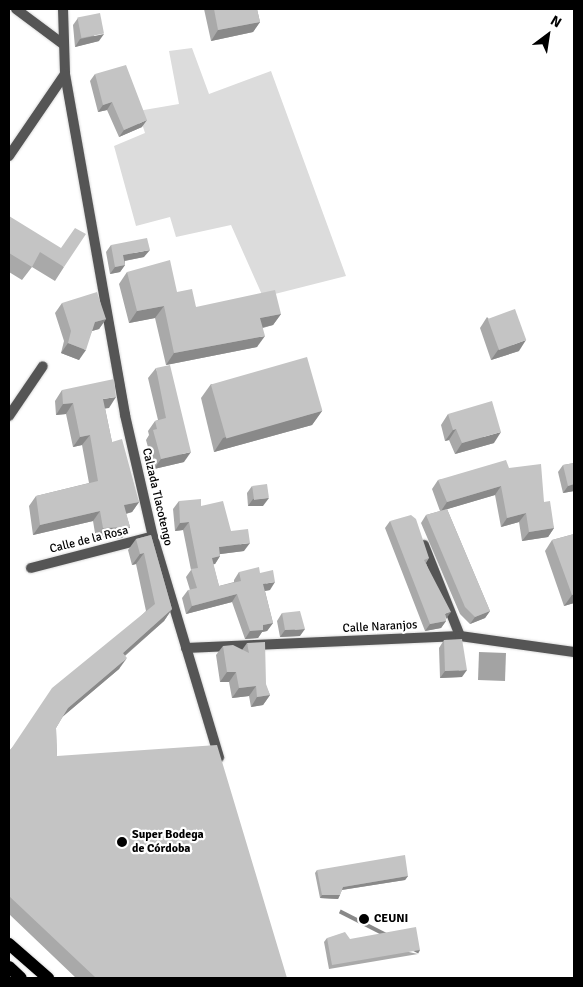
<!DOCTYPE html>
<meta charset="utf-8">
<style>
body{margin:0}
#map{position:relative;width:583px;height:987px;overflow:hidden;background:#fff;font-family:Signika,sans-serif}
div>[style]{position:absolute}
.green>*{inset:0;background:#dcdcdc}
.water>*{inset:0;background:#a3a3a3;transform-origin:0 0}
.roads{filter:drop-shadow(0 0 1px #dbdbdb) drop-shadow(0 0 1px #dbdbdb)}
.minor>*{height:10px;margin:-5px;padding:0 5px;transform-origin:5px;border-radius:5px;background:#555}
.tertiary>*{height:10px;margin:-5px;padding:0 5px;transform-origin:5px;border-radius:5px;background:#555}
.primary>*{height:12px;margin:-6px;padding:0 6px;transform-origin:6px;border-radius:6px;background:#000}
.wall>*{inset:0;background:#a9a9a9}
.shaded-wall>*{inset:0;background:#898989;transform-origin:0 0}
.building>*{inset:0;background:#c4c4c4;transform-origin:0 0}
.dots>*{width:14px;height:14px;translate:-50% -50%;box-sizing:border-box;border:2px solid #fff;border-radius:50%}
span{translate:-50% -50%;white-space:nowrap;text-align:center;line-height:1.15;-webkit-text-stroke:4.5px #fff;paint-order:stroke}
.street-label{font-size:12px;color:#000}
.poi-label{font-size:12px;color:#000;font-weight:700}
.left{translate:0 -50%;text-align:left}
.frame{position:absolute;inset:0;border:10px solid #000;pointer-events:none}
.north{position:absolute;left:523px;top:10px;width:50px;height:50px;-webkit-text-stroke:4px #fff;paint-order:stroke;rotate:31deg;font-size:14px;font-weight:700;line-height:20px;text-align:center;color:#000}
.north::after{content:'';display:block;margin:auto;width:18px;height:22px;background:#000;clip-path:polygon(50% 0,100% 100%,50% 72%,0 100%)}
</style>
<div id="map">
<div class="green">
<div style="clip-path:polygon(192px 48px,209px 94px,271px 71px,346px 276px,263px 297px,231px 225px,176px 237px,170px 217px,136px 226px,114px 146px,145px 133px,138px 111px,179px 104px,169px 51px)"></div>
</div>
<div class="water">
<div style="left:479px;top:652px;width:27px;height:28px;rotate:2deg"></div>
</div>
<div class="roads">
<div class="minor">
<div style="left:9px;top:156px;width:99px;rotate:-55.7deg"></div>
<div style="left:9px;top:416px;width:60px;rotate:-55.8deg"></div>
<div style="left:424px;top:545px;width:98px;rotate:68.4deg"></div>
<div style="left:31px;top:568px;width:120px;rotate:-14.5deg"></div>
<div style="left:186px;top:648px;width:274px;rotate:-2.5deg"></div>
<div style="left:460px;top:636px;width:115px;rotate:8deg"></div>
</div>
<div class="tertiary">
<div style="left:16px;top:9px;width:59px;rotate:36.7deg"></div>
<div style="left:63px;top:9px;width:65px;rotate:88.2deg"></div>
<div style="left:65px;top:74px;width:346px;rotate:80deg"></div>
<div style="left:125px;top:415px;width:125px;rotate:77.1deg"></div>
<div style="left:153px;top:537px;width:230px;rotate:73.3deg"></div>
</div>
<div class="primary">
<div style="left:9px;top:944px;width:52px;rotate:41.1deg"></div>
<div style="left:9px;top:967px;width:16px;rotate:43deg"></div>
</div>
</div>
<div class="wall">
<div style="clip-path:polygon(204px 9px,257px 9px,260px 22px,253px 32px,211px 41px)"></div>
<div style="clip-path:polygon(78px 18px,99px 41px,75px 47px,73px 25px)"></div>
<div style="clip-path:polygon(95px 74px,142px 127px,119px 137px,107px 110px,98px 112px,90px 81px)"></div>
<div style="clip-path:polygon(9px 216px,64px 267px,55px 281px,32px 267px,22px 280px,9px 272px)"></div>
<div style="clip-path:polygon(111px 245px,144px 257px,125px 261px,125px 265px,120px 272px,110px 274px,106px 252px)"></div>
<div style="clip-path:polygon(127px 272px,177px 292px,196px 307px,281px 314px,273px 325px,263px 328px,257px 347px,166px 365px,155px 318px,129px 323px,119px 284px)"></div>
<div style="clip-path:polygon(62px 303px,106px 319px,99px 329px,92px 331px,79px 360px,61px 353px,64px 341px,55px 313px)"></div>
<div style="clip-path:polygon(487px 317px,519px 351px,491px 360px,480px 328px)"></div>
<div style="clip-path:polygon(156px 368px,184px 462px,154px 469px,146px 440px,149px 435px,148px 431px,155px 421px,158px 420px,148px 378px)"></div>
<div style="clip-path:polygon(211px 384px,322px 411px,312px 425px,214px 452px,201px 398px)"></div>
<div style="clip-path:polygon(62px 390px,109px 408px,105px 408px,112px 442px,139px 502px,132px 512px,126px 514px,130px 527px,122px 538px,96px 539px,93px 521px,33px 535px,29px 506px,36px 496px,89px 483px,82px 445px,73px 447px,66px 414px,56px 415px,55px 401px)"></div>
<div style="clip-path:polygon(448px 414px,494px 443px,455px 454px,449px 440px,445px 441px,441px 425px)"></div>
<div style="clip-path:polygon(574px 463px,574px 491px,563px 493px,558px 472px,563px 465px)"></div>
<div style="clip-path:polygon(509px 468px,544px 502px,554px 528px,548px 537px,522px 541px,519px 522px,501px 527px,495px 495px,447px 509px,490px 611px,485px 618px,470px 624px,460px 614px,421px 523px,426px 515px,440px 511px,432px 489px,438px 480px)"></div>
<div style="clip-path:polygon(252px 486px,263px 506px,248px 506px,247px 493px)"></div>
<div style="clip-path:polygon(179px 501px,201px 506px,231px 531px,244px 551px,220px 554px,220px 556px,215px 564px,213px 564px,219px 586px,234px 582px,234px 580px,239px 572px,260px 573px,270px 590px,265px 591px,273px 623px,267px 631px,262px 632px,258px 638px,245px 639px,232px 602px,186px 614px,182px 598px,188px 590px,190px 590px,186px 577px,191px 570px,183px 530px,175px 531px,173px 509px)"></div>
<div style="clip-path:polygon(390px 521px,429px 558px,426px 563px,446px 621px,441px 628px,425px 631px,385px 528px)"></div>
<div style="clip-path:polygon(574px 534px,574px 603px,564px 606px,545px 551px,552px 540px)"></div>
<div style="clip-path:polygon(151px 535px,172px 609px,164px 621px,125px 656px,119px 669px,63px 716px,56px 728px,57px 756px,287px 978px,76px 978px,9px 914px,9px 751px,146px 611px,136px 564px,132px 565px,128px 550px,136px 539px)"></div>
<div style="clip-path:polygon(282px 613px,300px 636px,280px 637px,277px 621px)"></div>
<div style="clip-path:polygon(444px 640px,462px 677px,440px 678px,439px 648px)"></div>
<div style="clip-path:polygon(247px 643px,270px 695px,263px 705px,251px 707px,249px 696px,232px 698px,229px 682px,220px 682px,216px 655px,223px 646px,242px 650px)"></div>
<div style="clip-path:polygon(317px 870px,408px 876px,405px 880px,342px 890px,338px 899px,320px 898px,315px 873px)"></div>
<div style="clip-path:polygon(327px 938px,350px 939px,418px 954px,329px 969px,324px 942px)"></div>
</div>
<div class="shaded-wall">
<div style="clip-path:polygon(260px 22px,253px 32px,211px 41px,218px 30px)"></div>
<div style="clip-path:polygon(104px 34px,99px 41px,75px 47px,80px 39px)"></div>
<div style="clip-path:polygon(112px 102px,107px 110px,98px 112px,103px 105px)"></div>
<div style="clip-path:polygon(147px 120px,142px 127px,119px 137px,124px 130px)"></div>
<div style="clip-path:polygon(150px 250px,144px 257px,118px 262px,123px 255px)"></div>
<div style="clip-path:polygon(125px 265px,120px 272px,110px 274px,115px 267px)"></div>
<div style="clip-path:polygon(164px 306px,155px 318px,129px 323px,137px 311px)"></div>
<div style="clip-path:polygon(281px 314px,273px 325px,252px 330px,260px 318px)"></div>
<div style="clip-path:polygon(106px 319px,99px 329px,88px 332px,95px 322px)"></div>
<div style="clip-path:polygon(265px 336px,257px 347px,166px 365px,174px 353px)"></div>
<div style="clip-path:polygon(526px 340px,519px 351px,491px 360px,498px 350px)"></div>
<div style="clip-path:polygon(68px 343px,86px 350px,79px 360px,61px 353px)"></div>
<div style="clip-path:polygon(116px 397px,109px 408px,96px 410px,103px 399px)"></div>
<div style="clip-path:polygon(73px 403px,66px 414px,56px 415px,63px 404px)"></div>
<div style="clip-path:polygon(322px 411px,312px 425px,214px 452px,223px 438px)"></div>
<div style="clip-path:polygon(456px 429px,449px 440px,445px 441px,453px 430px)"></div>
<div style="clip-path:polygon(501px 432px,494px 443px,455px 454px,462px 443px)"></div>
<div style="clip-path:polygon(90px 435px,82px 445px,73px 447px,80px 437px)"></div>
<div style="clip-path:polygon(191px 452px,184px 462px,154px 469px,161px 459px)"></div>
<div style="clip-path:polygon(574px 484px,574px 491px,563px 493px,568px 486px)"></div>
<div style="clip-path:polygon(501px 486px,495px 495px,441px 511px,447px 502px)"></div>
<div style="clip-path:polygon(269px 498px,263px 506px,248px 506px,253px 499px)"></div>
<div style="clip-path:polygon(139px 502px,132px 512px,117px 516px,124px 505px)"></div>
<div style="clip-path:polygon(100px 511px,93px 521px,33px 535px,40px 525px)"></div>
<div style="clip-path:polygon(526px 513px,519px 522px,501px 527px,507px 518px)"></div>
<div style="clip-path:polygon(189px 522px,183px 530px,175px 531px,180px 523px)"></div>
<div style="clip-path:polygon(130px 527px,122px 538px,96px 539px,103px 528px)"></div>
<div style="clip-path:polygon(554px 528px,548px 537px,522px 541px,529px 532px)"></div>
<div style="clip-path:polygon(250px 543px,244px 551px,213px 555px,219px 547px)"></div>
<div style="clip-path:polygon(144px 553px,136px 564px,132px 565px,140px 554px)"></div>
<div style="clip-path:polygon(220px 556px,215px 564px,206px 566px,212px 558px)"></div>
<div style="clip-path:polygon(275px 582px,270px 590px,258px 592px,263px 584px)"></div>
<div style="clip-path:polygon(237px 594px,232px 602px,186px 614px,192px 606px)"></div>
<div style="clip-path:polygon(574px 594px,574px 603px,564px 606px,572px 595px)"></div>
<div style="clip-path:polygon(172px 609px,164px 621px,115px 664px,123px 653px)"></div>
<div style="clip-path:polygon(490px 611px,485px 618px,470px 624px,475px 617px)"></div>
<div style="clip-path:polygon(451px 612px,446px 619px,445px 614px)"></div>
<div style="clip-path:polygon(446px 621px,441px 628px,425px 631px,430px 624px)"></div>
<div style="clip-path:polygon(273px 623px,267px 631px,262px 632px,258px 638px,245px 639px,250px 631px,263px 625px)"></div>
<div style="clip-path:polygon(305px 629px,300px 636px,280px 637px,285px 630px)"></div>
<div style="clip-path:polygon(127px 658px,119px 669px,60px 719px,68px 708px)"></div>
<div style="clip-path:polygon(467px 670px,462px 677px,440px 678px,445px 671px)"></div>
<div style="clip-path:polygon(227px 672px,236px 672px,229px 682px,220px 682px)"></div>
<div style="clip-path:polygon(256px 686px,249px 696px,232px 698px,239px 688px)"></div>
<div style="clip-path:polygon(270px 695px,263px 705px,251px 707px,257px 697px)"></div>
<div style="clip-path:polygon(408px 876px,405px 880px,341px 890px,343px 887px)"></div>
<div style="clip-path:polygon(322px 895px,340px 895px,338px 899px,320px 898px)"></div>
<div style="left:420px;top:950px;width:4px;height:89px;rotate:117deg"></div>
</div>
<div class="building">
<div style="clip-path:polygon(214px 9px,257px 9px,260px 22px,218px 30px)"></div>
<div style="left:100px;top:13px;width:21px;height:23px;rotate:79deg"></div>
<div style="clip-path:polygon(126px 65px,147px 120px,124px 130px,112px 102px,103px 105px,95px 74px)"></div>
<div style="clip-path:polygon(9px 216px,61px 248px,75px 228px,86px 234px,64px 267px,40px 252px,32px 267px,9px 253px)"></div>
<div style="clip-path:polygon(147px 238px,150px 250px,123px 255px,125px 265px,115px 267px,111px 245px)"></div>
<div style="clip-path:polygon(170px 260px,177px 292px,192px 289px,196px 307px,275px 290px,281px 314px,260px 318px,265px 336px,174px 353px,164px 306px,137px 311px,127px 272px)"></div>
<div style="clip-path:polygon(97px 292px,106px 319px,95px 322px,86px 350px,68px 343px,71px 331px,62px 303px)"></div>
<div style="left:515px;top:309px;width:33px;height:29px;rotate:70deg"></div>
<div style="left:307px;top:357px;width:56px;height:100px;rotate:74deg"></div>
<div style="clip-path:polygon(170px 365px,191px 452px,161px 459px,153px 430px,157px 429px,155px 421px,166px 418px,156px 368px)"></div>
<div style="clip-path:polygon(114px 379px,116px 397px,103px 399px,112px 442px,122px 439px,139px 502px,124px 505px,130px 527px,103px 528px,100px 511px,40px 525px,36px 496px,98px 481px,90px 435px,80px 437px,73px 403px,63px 404px,62px 390px)"></div>
<div style="clip-path:polygon(492px 401px,501px 432px,462px 443px,456px 429px,453px 430px,448px 414px)"></div>
<div style="clip-path:polygon(506px 460px,509px 468px,541px 464px,544px 502px,550px 501px,554px 528px,529px 532px,526px 513px,507px 518px,501px 486px,447px 502px,438px 480px)"></div>
<div style="clip-path:polygon(574px 463px,574px 484px,568px 486px,563px 465px)"></div>
<div style="left:267px;top:484px;width:14px;height:15px;rotate:82deg"></div>
<div style="clip-path:polygon(201px 499px,201px 506px,223px 501px,231px 531px,248px 529px,250px 543px,219px 547px,220px 556px,212px 558px,219px 586px,241px 581px,239px 572px,259px 567px,260px 573px,273px 570px,275px 582px,263px 584px,273px 623px,263px 625px,263px 630px,250px 631px,237px 594px,192px 606px,188px 590px,197px 588px,191px 569px,198px 568px,189px 522px,180px 523px,179px 501px)"></div>
<div style="clip-path:polygon(447px 509px,490px 611px,475px 617px,465px 607px,426px 515px)"></div>
<div style="clip-path:polygon(411px 515px,416px 519px,429px 558px,424px 560px,451px 612px,445px 614px,446px 621px,430px 624px,390px 521px)"></div>
<div style="clip-path:polygon(574px 534px,574px 594px,572px 595px,552px 540px)"></div>
<div style="clip-path:polygon(151px 535px,172px 609px,123px 653px,127px 658px,68px 708px,56px 728px,57px 756px,217px 745px,287px 978px,96px 978px,9px 896px,9px 752px,52px 688px,155px 604px,144px 553px,140px 554px,136px 539px)"></div>
<div style="clip-path:polygon(300px 611px,305px 629px,285px 630px,282px 613px)"></div>
<div style="clip-path:polygon(462px 639px,467px 670px,445px 671px,444px 640px)"></div>
<div style="clip-path:polygon(265px 642px,266px 684px,270px 695px,257px 697px,256px 686px,239px 688px,236px 672px,227px 672px,223px 646px,233px 645px,249px 653px,247px 643px)"></div>
<div style="clip-path:polygon(405px 855px,408px 876px,343px 887px,340px 895px,322px 895px,317px 870px)"></div>
<div style="clip-path:polygon(416px 927px,420px 950px,332px 965px,327px 938px,345px 932px,350px 939px)"></div>
</div>
<div class="dots">
<div style="left:122px;top:842px;background:#000"></div>
<div style="left:364px;top:919px;background:#000"></div>
</div>
<div class="street-label">
<span style="left:157px;top:497px;rotate:77deg">Calzada Tlacotengo</span>
<span style="left:89px;top:540px;rotate:-14deg">Calle de la Rosa</span>
<span style="left:380px;top:627px;rotate:-3deg">Calle Naranjos</span>
</div>
<div class="poi-label">
<span class="left" style="left:132px;top:842px">Super Bodega<br>de Córdoba</span>
<span class="left" style="left:374px;top:919px">CEUNI</span>
</div>
<div class="frame"></div>
<div class="north">N</div>
</div>
